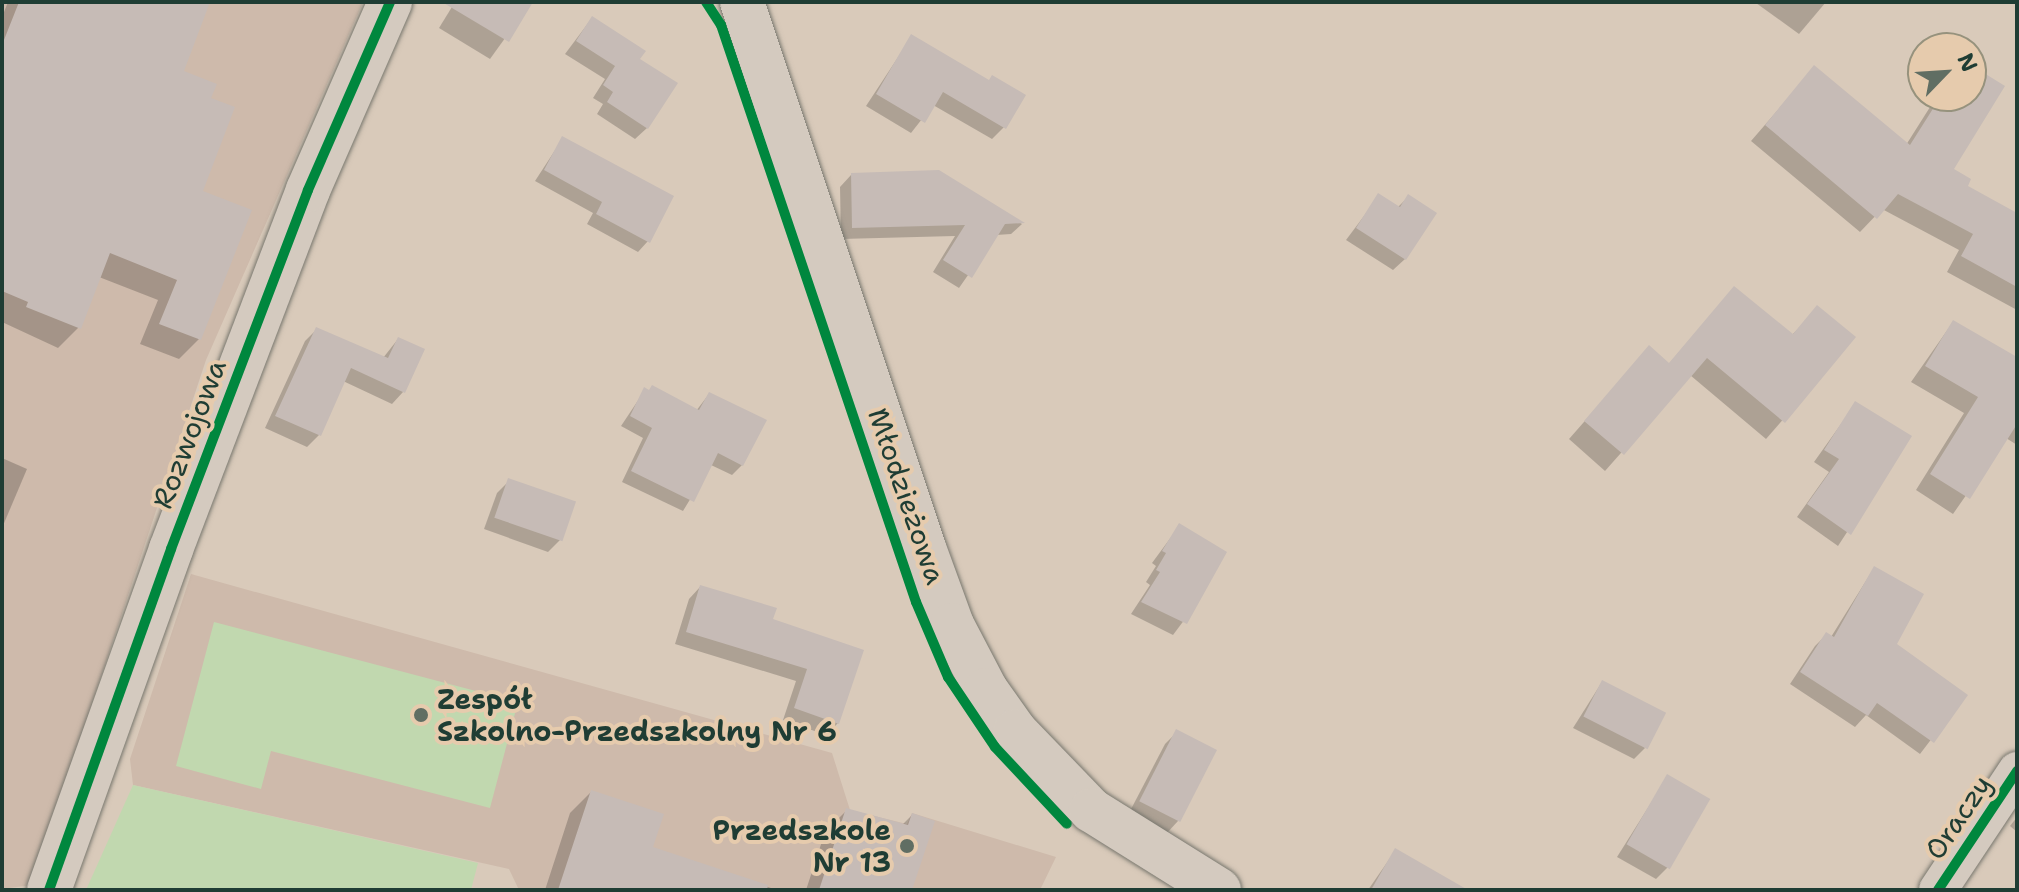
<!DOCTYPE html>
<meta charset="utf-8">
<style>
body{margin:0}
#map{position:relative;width:2019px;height:892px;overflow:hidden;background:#d9caba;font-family:"Shantell Sans",sans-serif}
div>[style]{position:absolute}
.built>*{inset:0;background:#cebaab}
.green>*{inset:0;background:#c1d8af}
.shadow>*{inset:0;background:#0003}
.building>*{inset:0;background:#c6bbb6;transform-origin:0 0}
.roads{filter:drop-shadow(0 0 2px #78776e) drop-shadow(0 0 2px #78776e)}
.minor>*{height:38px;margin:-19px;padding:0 19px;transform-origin:19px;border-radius:19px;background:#d4cabf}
.tertiary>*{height:44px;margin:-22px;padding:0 22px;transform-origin:22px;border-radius:22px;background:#d4cabf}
.secondary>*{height:44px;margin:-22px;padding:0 22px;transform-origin:22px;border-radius:22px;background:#d4cabf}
.cycleway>*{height:10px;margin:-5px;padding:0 5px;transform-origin:5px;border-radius:5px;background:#00873e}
.dots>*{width:22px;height:22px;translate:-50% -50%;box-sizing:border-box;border:4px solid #e6cbad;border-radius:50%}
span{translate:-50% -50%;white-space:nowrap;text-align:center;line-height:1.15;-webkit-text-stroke:8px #e6cbad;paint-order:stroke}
.street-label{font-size:28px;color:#1f3d34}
.poi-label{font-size:28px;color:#1f3d34;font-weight:700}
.left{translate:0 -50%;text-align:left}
.right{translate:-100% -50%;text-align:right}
.frame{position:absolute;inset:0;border:4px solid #1f3d34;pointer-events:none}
.north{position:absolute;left:1907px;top:32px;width:80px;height:80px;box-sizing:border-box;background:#e6cbad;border:2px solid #96927d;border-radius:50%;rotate:65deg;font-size:22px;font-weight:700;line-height:32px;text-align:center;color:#1f3d34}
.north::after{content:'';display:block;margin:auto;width:28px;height:36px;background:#606e63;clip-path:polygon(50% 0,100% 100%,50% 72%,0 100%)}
</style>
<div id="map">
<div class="built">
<div style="clip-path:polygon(2px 2px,363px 2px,206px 360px,32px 885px,2px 889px)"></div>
<div style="clip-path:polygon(191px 574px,832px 753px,850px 810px,907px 824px,912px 813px,1056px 857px,1040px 890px,519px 890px,509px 869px,133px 785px,130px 759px)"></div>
</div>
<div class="green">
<div style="clip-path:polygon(214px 622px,518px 702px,490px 808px,271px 751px,261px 789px,176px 766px)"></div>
<div style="clip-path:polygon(133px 785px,478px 863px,471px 890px,86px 890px)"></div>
</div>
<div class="shadow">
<div style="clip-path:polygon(8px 2px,208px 2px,181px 72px,209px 99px,201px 192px,199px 339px,179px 359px,140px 344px,158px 300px,99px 277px,79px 327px,58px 348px,2px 322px,2px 17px)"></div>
<div style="clip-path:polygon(455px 2px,531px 2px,490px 59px,439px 28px)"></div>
<div style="clip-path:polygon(1826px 2px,1799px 34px,1756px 3px,1756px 2px)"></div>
<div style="clip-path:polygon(592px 18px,637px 60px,647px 128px,635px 139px,597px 114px,603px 104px,593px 98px,605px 79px,565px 54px)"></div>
<div style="clip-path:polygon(912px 36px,988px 82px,1004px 127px,992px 139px,933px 105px,911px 133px,866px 106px)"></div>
<div style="clip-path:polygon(1814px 68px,1906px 145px,1937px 96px,1971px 96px,1971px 68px,2002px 87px,1951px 170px,1965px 187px,2017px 215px,2017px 310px,1947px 272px,1959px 250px,1882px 209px,1860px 232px,1751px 141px)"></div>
<div style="clip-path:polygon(563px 138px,648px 241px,638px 252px,587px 224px,593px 213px,535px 181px)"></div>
<div style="clip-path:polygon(938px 172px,1022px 224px,1011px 234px,996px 235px,959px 288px,933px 272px,955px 236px,841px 239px,840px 187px,851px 175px)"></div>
<div style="clip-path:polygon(1379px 196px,1397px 208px,1408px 197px,1405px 259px,1393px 270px,1346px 240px)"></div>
<div style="clip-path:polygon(1734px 288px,1791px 336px,1818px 308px,1854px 338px,1766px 439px,1690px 375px,1605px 471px,1569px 439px,1649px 348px,1668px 365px)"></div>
<div style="clip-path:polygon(1953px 322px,2017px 360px,2017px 445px,2006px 438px,1953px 514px,1916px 490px,1964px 413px,1911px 382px)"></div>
<div style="clip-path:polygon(317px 329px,383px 358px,398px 339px,403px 392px,392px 404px,343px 381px,319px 435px,307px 447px,265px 428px,305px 341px)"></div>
<div style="clip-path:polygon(645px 390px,696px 411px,709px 394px,742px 465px,732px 475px,711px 465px,683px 511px,622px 482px,643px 438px,621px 426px)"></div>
<div style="clip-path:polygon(1856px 403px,1909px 437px,1838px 546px,1797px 517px,1829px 472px,1814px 462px)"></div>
<div style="clip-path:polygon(2px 458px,27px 469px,2px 528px)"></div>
<div style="clip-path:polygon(509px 481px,560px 540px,548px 552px,484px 529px,497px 493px)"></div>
<div style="clip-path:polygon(1180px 525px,1200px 599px,1173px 635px,1131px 614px,1150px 585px,1146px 582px,1156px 566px,1152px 563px)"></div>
<div style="clip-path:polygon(1874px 568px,1894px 644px,1965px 695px,1920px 754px,1866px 715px,1855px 727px,1790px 684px,1815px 646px,1826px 635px,1831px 637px)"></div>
<div style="clip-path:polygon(700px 587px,771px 621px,862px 652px,838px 723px,826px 735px,783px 720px,796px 681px,675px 644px,689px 599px)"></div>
<div style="clip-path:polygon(1602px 682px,1645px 748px,1634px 759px,1573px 728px)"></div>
<div style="clip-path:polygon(1177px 732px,1178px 821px,1167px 833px,1129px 813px,1165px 744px)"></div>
<div style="clip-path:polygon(1668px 776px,1668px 867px,1656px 879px,1617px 857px)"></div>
<div style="clip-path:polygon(591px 792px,650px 848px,777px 890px,545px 890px,570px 813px)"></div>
<div style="clip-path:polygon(846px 811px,902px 825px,912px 815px,910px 890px,806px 890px,825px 832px)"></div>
<div style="clip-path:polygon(2017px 817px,2017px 832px,2010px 826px)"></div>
<div style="clip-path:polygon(1395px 851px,1463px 890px,1368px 890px)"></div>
</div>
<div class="building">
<div style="clip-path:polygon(19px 2px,210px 2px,184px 71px,217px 84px,211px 98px,235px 107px,203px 191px,252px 210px,201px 340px,159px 324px,177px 280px,110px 253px,81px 329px,26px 307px,28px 302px,2px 291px,2px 45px)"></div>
<div style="clip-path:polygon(442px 2px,533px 2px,509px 42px)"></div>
<div style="clip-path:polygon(592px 16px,646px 51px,640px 59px,678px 83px,648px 129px,607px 102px,613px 92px,603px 85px,615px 66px,576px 41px)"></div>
<div style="clip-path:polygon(911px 34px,989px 80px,992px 75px,1026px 95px,1006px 129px,943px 92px,925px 123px,876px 94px)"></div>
<div style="clip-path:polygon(1814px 65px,1910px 145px,1941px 96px,1971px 96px,1971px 65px,2005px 86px,1954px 169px,1971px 179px,1968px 186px,2017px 213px,2017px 287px,1961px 256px,1973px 234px,1898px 194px,1877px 219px,1765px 125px)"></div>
<div style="clip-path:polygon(562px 136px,674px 196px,650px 243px,596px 214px,602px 202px,544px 170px)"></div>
<div style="clip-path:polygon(939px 170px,1025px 223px,1005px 224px,972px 278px,943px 260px,965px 225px,852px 228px,851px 173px)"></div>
<div style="clip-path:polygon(1378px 193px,1400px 207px,1408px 194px,1437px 213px,1406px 260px,1356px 228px)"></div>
<div style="clip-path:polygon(1734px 286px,1793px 334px,1817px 305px,1856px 337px,1785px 423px,1707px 358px,1624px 455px,1584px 421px,1649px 345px,1669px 363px)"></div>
<div style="clip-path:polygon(1953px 320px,2017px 357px,2017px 424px,1970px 499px,1930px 474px,1978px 397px,1925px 366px)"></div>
<div style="clip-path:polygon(316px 327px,388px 358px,398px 337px,425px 349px,405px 393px,351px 368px,321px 436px,275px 416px)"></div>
<div style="clip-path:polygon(652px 385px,699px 410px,709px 392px,767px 420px,743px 466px,718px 453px,694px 502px,631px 471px,652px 428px,630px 416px,644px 387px,649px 390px)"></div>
<div style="clip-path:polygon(1855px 401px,1912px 436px,1851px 535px,1807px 504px,1839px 459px,1824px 450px)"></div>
<div style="left:508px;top:478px;width:72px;height:42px;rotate:19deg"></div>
<div style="clip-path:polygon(1179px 523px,1227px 552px,1187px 624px,1141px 602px,1160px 572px,1156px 570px,1166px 553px,1162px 551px)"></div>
<div style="clip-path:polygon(1874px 566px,1924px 594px,1897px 644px,1968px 695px,1934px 743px,1877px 703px,1868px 716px,1800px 672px,1826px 632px,1834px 637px)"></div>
<div style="clip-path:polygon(700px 585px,777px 608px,773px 619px,864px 650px,839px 724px,794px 708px,807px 669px,686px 632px)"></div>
<div style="left:1602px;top:680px;width:72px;height:41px;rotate:27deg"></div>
<div style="left:1176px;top:729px;width:46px;height:81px;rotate:27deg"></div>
<div style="left:1667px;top:774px;width:50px;height:81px;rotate:30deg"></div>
<div style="clip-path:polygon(591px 790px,664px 814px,653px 847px,768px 885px,767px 890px,558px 890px)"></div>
<div style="clip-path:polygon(846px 808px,908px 825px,912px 813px,935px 821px,912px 890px,819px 890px)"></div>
<div style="clip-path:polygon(1395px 848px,1468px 890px,1371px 890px)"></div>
</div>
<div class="roads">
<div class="minor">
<div style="left:1938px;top:890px;width:143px;rotate:-56.4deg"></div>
</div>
<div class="tertiary">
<div style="left:49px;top:890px;width:362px;rotate:-70.3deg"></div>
<div style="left:171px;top:549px;width:384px;rotate:-69.1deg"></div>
<div style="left:308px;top:190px;width:205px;rotate:-66.4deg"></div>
</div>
<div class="secondary">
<div style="left:742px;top:2px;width:576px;rotate:71.57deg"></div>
<div style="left:924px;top:548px;width:82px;rotate:70deg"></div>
<div style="left:952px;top:625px;width:73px;rotate:62.4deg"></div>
<div style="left:986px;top:690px;width:50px;rotate:54.7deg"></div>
<div style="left:1015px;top:731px;width:110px;rotate:46.1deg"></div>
<div style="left:1091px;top:810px;width:151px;rotate:32deg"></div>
</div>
</div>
<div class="cycleway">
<div style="left:706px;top:2px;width:27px;rotate:57deg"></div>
<div style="left:721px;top:25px;width:609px;rotate:71.33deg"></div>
<div style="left:916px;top:602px;width:82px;rotate:66.9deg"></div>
<div style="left:948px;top:677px;width:84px;rotate:56.1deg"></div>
<div style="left:995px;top:747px;width:105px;rotate:46.9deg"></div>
<div style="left:49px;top:890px;width:362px;rotate:-70.3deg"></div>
<div style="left:171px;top:549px;width:384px;rotate:-69.1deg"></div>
<div style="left:308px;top:190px;width:205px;rotate:-66.4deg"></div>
<div style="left:1938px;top:890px;width:143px;rotate:-56.4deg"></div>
</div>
<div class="dots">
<div style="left:421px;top:715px;background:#606e63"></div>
<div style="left:907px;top:846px;background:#606e63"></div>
</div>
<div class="street-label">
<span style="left:189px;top:434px;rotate:-69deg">Rozwojowa</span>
<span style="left:907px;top:496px;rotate:71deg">Młodzieżowa</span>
<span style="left:1958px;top:817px;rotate:-56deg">Oraczy</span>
</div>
<div class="poi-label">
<span class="left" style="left:437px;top:715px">Zespół<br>Szkolno-Przedszkolny Nr 6</span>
<span class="right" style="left:891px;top:846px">Przedszkole<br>Nr 13</span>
</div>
<div class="frame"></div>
<div class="north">N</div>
</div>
